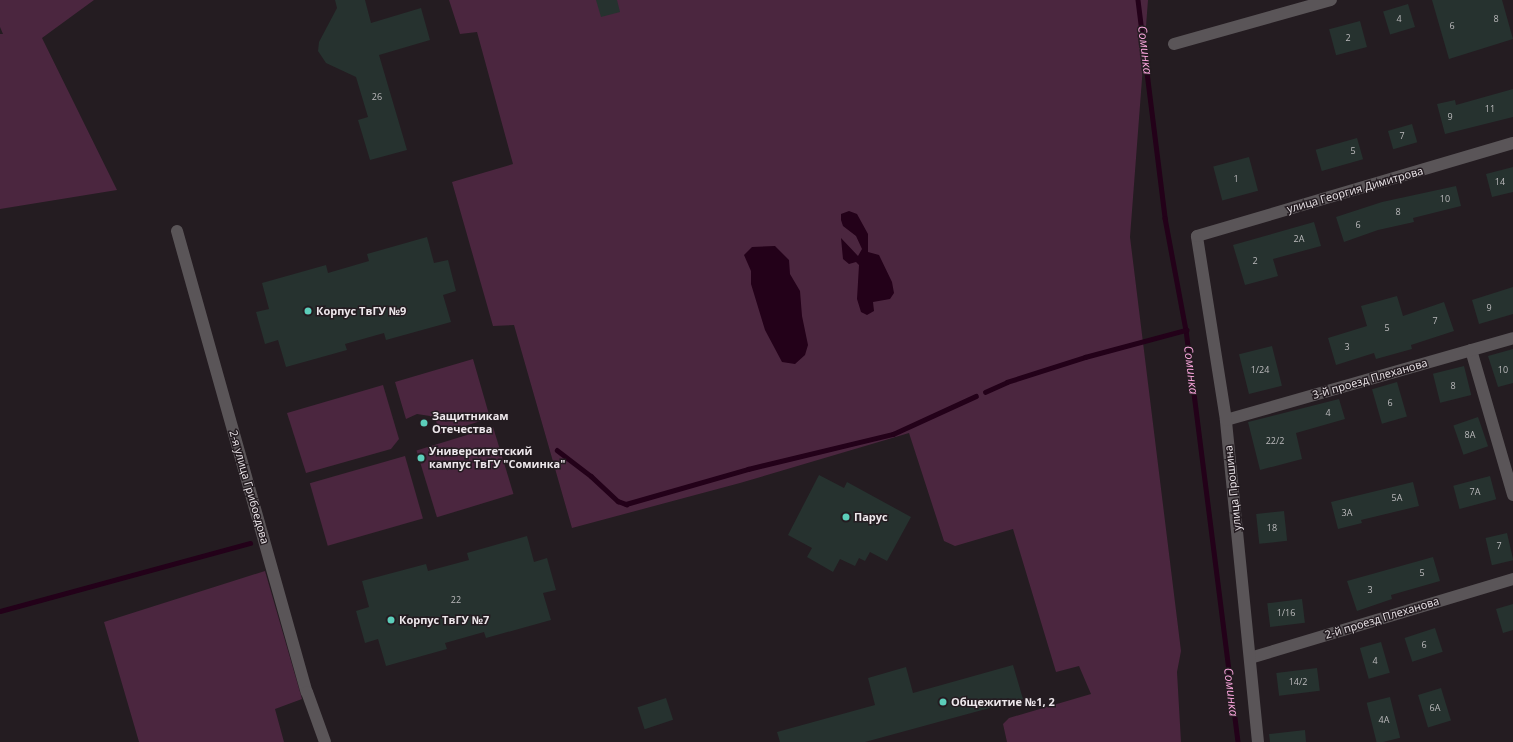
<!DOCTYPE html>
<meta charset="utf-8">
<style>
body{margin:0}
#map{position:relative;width:1513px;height:742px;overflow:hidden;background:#241c21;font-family:"Open Sans",sans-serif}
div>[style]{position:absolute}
.green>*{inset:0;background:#4b263f;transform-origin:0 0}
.water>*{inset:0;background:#230119}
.stream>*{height:4.5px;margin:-2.25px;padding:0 2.25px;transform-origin:2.25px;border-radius:2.25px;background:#230119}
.building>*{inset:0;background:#26322f;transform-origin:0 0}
.street>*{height:12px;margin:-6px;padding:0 6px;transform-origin:6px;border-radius:6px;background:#5a5558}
.dots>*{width:11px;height:11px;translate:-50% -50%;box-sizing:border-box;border:2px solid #241c21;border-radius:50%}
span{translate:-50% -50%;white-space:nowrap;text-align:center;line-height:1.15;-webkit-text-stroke:3px #241c21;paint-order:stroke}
.number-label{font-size:9px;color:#bbbabc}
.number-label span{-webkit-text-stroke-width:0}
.street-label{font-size:11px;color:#ede7eb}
.poi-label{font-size:11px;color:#ede7eb;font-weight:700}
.left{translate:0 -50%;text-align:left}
.water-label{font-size:12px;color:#f8a4db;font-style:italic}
</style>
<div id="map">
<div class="green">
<div style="clip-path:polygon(0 0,94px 0,42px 38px,117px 190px,0 209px,0 34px,3px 34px,0 27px)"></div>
<div style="clip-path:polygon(449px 0,1148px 0,1130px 237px,1181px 651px,1177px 672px,1181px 742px,1007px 742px,1003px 724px,1009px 718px,1091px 694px,1079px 666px,1056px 672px,1013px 529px,955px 546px,944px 541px,909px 433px,740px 483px,572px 528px,514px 325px,493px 326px,452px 182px,513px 164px,477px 32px,460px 34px)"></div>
<div style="clip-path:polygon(473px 359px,490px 418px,440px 434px,436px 421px,430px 416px,417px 414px,406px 419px,395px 382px)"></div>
<div style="clip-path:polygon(383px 385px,399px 439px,391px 449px,306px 473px,287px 413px)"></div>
<div style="left:493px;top:427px;width:70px;height:80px;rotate:73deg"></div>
<div style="left:405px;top:456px;width:65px;height:99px;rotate:74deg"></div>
<div style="clip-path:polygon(265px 571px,302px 699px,275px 709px,284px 742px,139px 742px,104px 622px)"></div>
</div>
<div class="water">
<div style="clip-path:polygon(849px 211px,857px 214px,868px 234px,868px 252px,879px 255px,892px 282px,894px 293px,890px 299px,873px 302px,874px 311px,867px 315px,861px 312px,857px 299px,859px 265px,856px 262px,849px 264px,843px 259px,841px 238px,858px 256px,862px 249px,856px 236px,843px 226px,841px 220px,841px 214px)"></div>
<div style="clip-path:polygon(775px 246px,789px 260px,790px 274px,800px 291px,802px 316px,808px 345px,805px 355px,795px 364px,782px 362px,765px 330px,751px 284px,751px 271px,744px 255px,752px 247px)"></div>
</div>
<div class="stream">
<div style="left:1138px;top:0;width:220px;rotate:82.9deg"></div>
<div style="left:1165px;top:218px;width:114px;rotate:79.4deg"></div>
<div style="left:1186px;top:330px;width:415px;rotate:82.8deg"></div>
<div style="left:985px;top:392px;width:24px;rotate:-24deg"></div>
<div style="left:1007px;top:382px;width:82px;rotate:-17.8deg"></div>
<div style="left:1085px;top:357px;width:105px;rotate:-15deg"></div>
<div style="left:557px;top:450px;width:43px;rotate:37.4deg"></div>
<div style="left:591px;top:476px;width:37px;rotate:43deg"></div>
<div style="left:618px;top:501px;width:9px;rotate:21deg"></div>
<div style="left:626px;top:504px;width:127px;rotate:-16deg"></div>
<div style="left:748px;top:469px;width:149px;rotate:-13.6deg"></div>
<div style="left:893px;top:434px;width:91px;rotate:-24.6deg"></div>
<div style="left:0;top:611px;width:259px;rotate:-15.2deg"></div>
</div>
<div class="building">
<div style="clip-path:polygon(335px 0,365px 0,371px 23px,421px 8px,430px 40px,379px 55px,407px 150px,370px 160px,358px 120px,368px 117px,356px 77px,326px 63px,318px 51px,319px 42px,337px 8px)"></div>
<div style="clip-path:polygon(596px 0,617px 0,620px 12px,601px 17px)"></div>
<div style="clip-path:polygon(1432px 0,1502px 0,1513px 39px,1449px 59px)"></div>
<div style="left:1408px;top:4px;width:24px;height:26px;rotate:73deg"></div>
<div style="left:1360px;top:21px;width:27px;height:32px;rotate:75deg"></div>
<div style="clip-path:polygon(1513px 89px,1513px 117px,1445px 134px,1437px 104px,1455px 100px,1456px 105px)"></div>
<div style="left:1412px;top:124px;width:19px;height:25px;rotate:74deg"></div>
<div style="left:1357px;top:138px;width:22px;height:43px;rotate:74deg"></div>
<div style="left:1249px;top:157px;width:35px;height:37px;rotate:75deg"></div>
<div style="clip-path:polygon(1513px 167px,1513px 192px,1492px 197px,1486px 174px)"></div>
<div style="clip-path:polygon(1456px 186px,1461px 206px,1413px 218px,1414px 222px,1378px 230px,1344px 242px,1336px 217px,1382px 202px)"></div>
<div style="clip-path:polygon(1314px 222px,1321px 246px,1273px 259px,1278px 276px,1245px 285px,1233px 245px)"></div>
<div style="clip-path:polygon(427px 237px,434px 263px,448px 260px,456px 291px,443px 295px,451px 322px,386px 340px,384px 333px,345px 344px,347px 350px,286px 367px,278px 340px,265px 344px,256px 312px,269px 309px,262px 283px,326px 265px,328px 273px,369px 261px,367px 254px)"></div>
<div style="clip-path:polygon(1513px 287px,1513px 314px,1479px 324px,1472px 300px)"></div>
<div style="clip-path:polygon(1397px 296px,1403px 316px,1444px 302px,1454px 331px,1411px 345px,1412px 349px,1376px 359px,1374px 353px,1336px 365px,1328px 338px,1367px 326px,1361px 306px)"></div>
<div style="left:1272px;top:346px;width:41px;height:34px;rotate:76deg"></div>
<div style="clip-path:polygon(1513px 349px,1513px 383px,1498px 387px,1488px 356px)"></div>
<div style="left:1464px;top:366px;width:30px;height:32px;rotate:76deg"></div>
<div style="left:1397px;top:382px;width:36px;height:26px;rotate:74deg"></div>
<div style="clip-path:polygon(1339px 399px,1345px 419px,1296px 433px,1302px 459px,1260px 470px,1248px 422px)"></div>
<div style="left:1478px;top:417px;width:31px;height:26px;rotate:71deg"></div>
<div style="clip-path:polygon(819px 475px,844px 488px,847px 482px,911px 517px,887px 561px,870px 552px,865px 561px,859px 558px,855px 566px,840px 559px,833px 572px,807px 557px,812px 548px,788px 535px)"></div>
<div style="left:1490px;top:476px;width:24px;height:38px;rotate:75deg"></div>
<div style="clip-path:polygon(1413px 482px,1419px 506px,1361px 520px,1362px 523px,1338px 529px,1331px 502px)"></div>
<div style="left:1284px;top:511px;width:30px;height:28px;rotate:84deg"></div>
<div style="left:1507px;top:533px;width:28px;height:22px;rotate:77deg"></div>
<div style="clip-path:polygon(527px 536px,534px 562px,547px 558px,556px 590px,543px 593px,551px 620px,486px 638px,484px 632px,445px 643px,447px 649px,386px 666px,378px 639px,365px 643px,356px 611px,369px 607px,362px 581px,426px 564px,428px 571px,469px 560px,467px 553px)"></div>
<div style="clip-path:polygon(1433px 557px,1440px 581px,1391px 595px,1392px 599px,1357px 611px,1347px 581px)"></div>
<div style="left:1302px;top:599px;width:24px;height:35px;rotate:83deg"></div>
<div style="clip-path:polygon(1513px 604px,1513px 630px,1503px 633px,1496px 609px)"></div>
<div style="left:1435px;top:628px;width:25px;height:32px;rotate:72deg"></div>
<div style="left:1381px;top:642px;width:32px;height:22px;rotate:74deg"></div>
<div style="clip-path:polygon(1013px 665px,1023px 699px,865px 742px,780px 742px,777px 732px,875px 705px,868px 678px,906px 667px,913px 693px)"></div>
<div style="left:1317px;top:668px;width:23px;height:41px;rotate:83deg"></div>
<div style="left:1441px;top:688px;width:34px;height:24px;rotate:73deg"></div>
<div style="left:1390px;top:697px;width:42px;height:24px;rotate:76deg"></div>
<div style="left:666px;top:698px;width:23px;height:30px;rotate:72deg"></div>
<div style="clip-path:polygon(1305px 730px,1306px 742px,1270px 742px,1269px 734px)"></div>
</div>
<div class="street">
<div style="left:1174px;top:44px;width:163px;rotate:-15.7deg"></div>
<div style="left:177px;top:231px;width:479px;rotate:74.3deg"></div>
<div style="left:307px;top:692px;width:53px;rotate:70.2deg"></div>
<div style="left:1471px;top:350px;width:151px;rotate:73.8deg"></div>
<div style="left:1226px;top:420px;width:298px;rotate:-15.9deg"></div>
<div style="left:1250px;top:658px;width:275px;rotate:-16.7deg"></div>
<div style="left:1258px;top:742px;width:324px;rotate:-95.7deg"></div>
<div style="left:1226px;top:420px;width:186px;rotate:-99deg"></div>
<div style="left:1197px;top:236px;width:329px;rotate:-16.4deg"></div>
</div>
<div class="dots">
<div style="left:308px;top:311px;background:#5cceba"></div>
<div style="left:424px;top:423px;background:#5cceba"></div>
<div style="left:421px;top:458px;background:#5cceba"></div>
<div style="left:846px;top:517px;background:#5cceba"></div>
<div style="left:391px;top:620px;background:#5cceba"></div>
<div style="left:943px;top:702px;background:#5cceba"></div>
</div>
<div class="number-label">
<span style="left:1399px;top:19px">4</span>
<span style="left:1496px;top:19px">8</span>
<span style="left:1452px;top:26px">6</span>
<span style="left:1348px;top:38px">2</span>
<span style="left:377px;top:97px">26</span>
<span style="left:1490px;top:109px">11</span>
<span style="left:1450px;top:117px">9</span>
<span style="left:1402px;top:136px">7</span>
<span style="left:1353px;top:151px">5</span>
<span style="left:1236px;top:179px">1</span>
<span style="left:1500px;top:182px">14</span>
<span style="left:1445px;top:199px">10</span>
<span style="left:1398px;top:212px">8</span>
<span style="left:1358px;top:225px">6</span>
<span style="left:1299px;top:239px">2А</span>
<span style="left:1255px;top:261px">2</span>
<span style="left:1489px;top:308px">9</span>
<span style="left:1435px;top:321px">7</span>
<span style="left:1387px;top:328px">5</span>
<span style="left:1347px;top:347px">3</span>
<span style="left:1260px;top:370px">1/24</span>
<span style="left:1503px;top:370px">10</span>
<span style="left:1453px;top:386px">8</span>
<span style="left:1390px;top:403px">6</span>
<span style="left:1328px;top:413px">4</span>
<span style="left:1470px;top:435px">8А</span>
<span style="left:1275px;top:441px">22/2</span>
<span style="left:1475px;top:492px">7А</span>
<span style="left:1397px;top:498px">5А</span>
<span style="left:1347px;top:513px">3А</span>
<span style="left:1272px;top:528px">18</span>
<span style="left:1499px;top:546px">7</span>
<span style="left:1422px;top:573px">5</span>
<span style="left:1370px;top:590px">3</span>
<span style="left:456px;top:600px">22</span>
<span style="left:1286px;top:613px">1/16</span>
<span style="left:1424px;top:645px">6</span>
<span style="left:1375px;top:661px">4</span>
<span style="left:1298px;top:682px">14/2</span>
<span style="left:1435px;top:708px">6А</span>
<span style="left:1384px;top:720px">4А</span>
</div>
<div class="street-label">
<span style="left:1355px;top:190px;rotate:-16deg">улица Георгия Димитрова</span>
<span style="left:1370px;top:379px;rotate:-16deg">3-й проезд Плеханова</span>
<span style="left:249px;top:487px;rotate:74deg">2-я улица Грибоедова</span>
<span style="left:1233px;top:488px;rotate:-96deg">улица Прошина</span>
<span style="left:1382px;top:618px;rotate:-17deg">2-й проезд Плеханова</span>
</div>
<div class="poi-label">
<span class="left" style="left:316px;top:311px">Корпус ТвГУ №9</span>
<span class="left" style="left:432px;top:423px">Защитникам<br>Отечества</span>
<span class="left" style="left:429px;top:458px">Университетский<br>кампус ТвГУ "Соминка"</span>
<span class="left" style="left:854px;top:517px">Парус</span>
<span class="left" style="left:399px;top:620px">Корпус ТвГУ №7</span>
<span class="left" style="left:951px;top:702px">Общежитие №1, 2</span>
</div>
<div class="water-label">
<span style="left:1145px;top:50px;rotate:83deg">Соминка</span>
<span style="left:1191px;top:370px;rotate:83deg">Соминка</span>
<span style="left:1231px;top:692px;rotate:83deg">Соминка</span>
</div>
</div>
